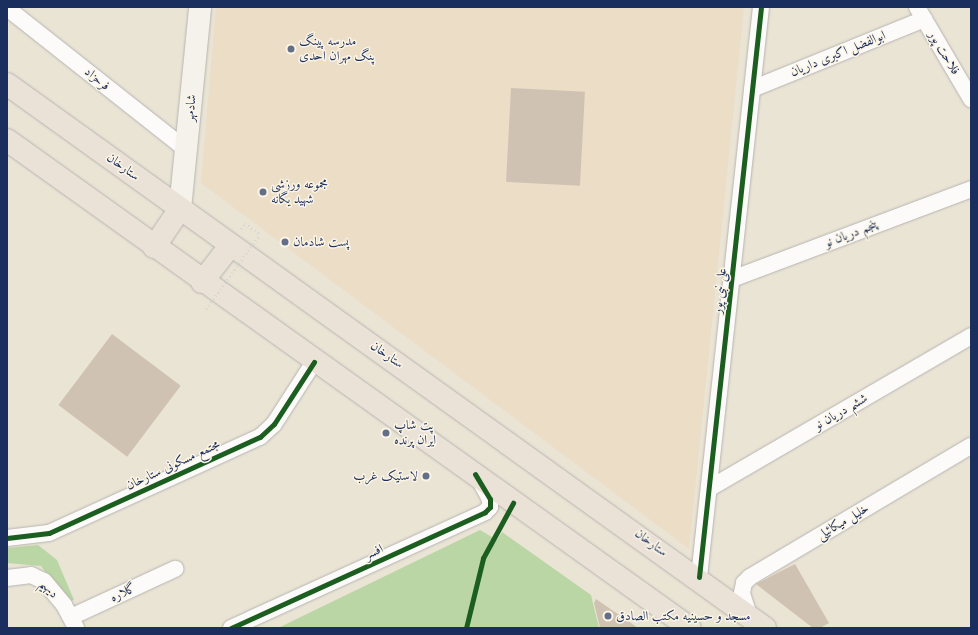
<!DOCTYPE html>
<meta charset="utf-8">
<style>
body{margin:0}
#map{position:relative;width:978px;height:635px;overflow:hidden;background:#eae4d5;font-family:Cardo,Amiri,serif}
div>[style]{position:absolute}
.built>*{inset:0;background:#ebddc6}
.green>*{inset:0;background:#bad6a5}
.building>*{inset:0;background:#d0c2b2;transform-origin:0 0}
.path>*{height:2.5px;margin-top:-1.25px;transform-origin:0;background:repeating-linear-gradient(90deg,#d5d5d3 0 1px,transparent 0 4px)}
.roads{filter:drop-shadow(0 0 1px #b6b4b0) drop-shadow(0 0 1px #b6b4b0)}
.street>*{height:16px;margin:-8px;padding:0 8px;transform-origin:8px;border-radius:8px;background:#fcfbf9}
.secondary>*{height:22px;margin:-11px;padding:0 11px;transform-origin:11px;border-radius:11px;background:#f5f2eb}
.primary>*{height:22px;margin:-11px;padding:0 11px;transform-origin:11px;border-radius:11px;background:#ebe2d7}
.path-bridge>*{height:2.5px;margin-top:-1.25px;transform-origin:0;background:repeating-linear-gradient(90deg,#d5d5d3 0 1px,transparent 0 4px)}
.cycleway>*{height:5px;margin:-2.5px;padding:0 2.5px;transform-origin:2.5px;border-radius:2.5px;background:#1b5e20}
.dots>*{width:11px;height:11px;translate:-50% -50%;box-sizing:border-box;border:2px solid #fcf5e5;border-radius:50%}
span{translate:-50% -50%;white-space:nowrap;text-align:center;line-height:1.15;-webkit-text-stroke:3px #fcf5e5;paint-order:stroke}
.poi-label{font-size:13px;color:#1b2f5e}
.left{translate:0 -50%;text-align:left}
.right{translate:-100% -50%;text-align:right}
.street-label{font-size:13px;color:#1b2f5e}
.frame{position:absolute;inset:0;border:8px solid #1b2f5e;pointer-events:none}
</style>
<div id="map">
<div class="built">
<div style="clip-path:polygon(216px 7px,744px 7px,689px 549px,201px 183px)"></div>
</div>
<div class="green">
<div style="clip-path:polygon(480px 530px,497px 540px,502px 532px,591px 595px,599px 628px,278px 628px)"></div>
<div style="clip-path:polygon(38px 545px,57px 560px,74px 600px,67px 601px,41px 566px,7px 563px,7px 548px)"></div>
</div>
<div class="building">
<div style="left:511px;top:88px;width:74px;height:94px;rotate:3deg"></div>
<div style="left:112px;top:334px;width:86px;height:89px;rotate:37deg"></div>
<div style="clip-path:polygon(795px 564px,829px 623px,820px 628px,813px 628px,756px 584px)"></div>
<div style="clip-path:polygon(596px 599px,638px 628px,600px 628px,594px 603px)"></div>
</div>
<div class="path">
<div style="left:241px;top:229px;width:7px;rotate:-56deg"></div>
<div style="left:245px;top:223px;width:19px;rotate:36deg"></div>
</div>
<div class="roads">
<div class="street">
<div style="left:917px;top:7px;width:107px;rotate:59.6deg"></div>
<div style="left:7px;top:8px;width:231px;rotate:38.3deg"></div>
<div style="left:752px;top:89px;width:186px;rotate:-22.1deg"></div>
<div style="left:732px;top:279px;width:255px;rotate:-20.6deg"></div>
<div style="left:710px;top:488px;width:302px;rotate:-30.2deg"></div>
<div style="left:7px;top:538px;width:42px;rotate:-6.8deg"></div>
<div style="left:49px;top:533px;width:232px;rotate:-24.5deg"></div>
<div style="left:260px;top:437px;width:19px;rotate:-43deg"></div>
<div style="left:274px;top:424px;width:74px;rotate:-57.2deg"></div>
<div style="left:699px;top:577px;width:573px;rotate:-83.79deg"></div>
<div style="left:7px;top:578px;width:24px;rotate:-7deg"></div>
<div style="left:31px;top:575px;width:14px;rotate:25deg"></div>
<div style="left:44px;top:581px;width:31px;rotate:50deg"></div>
<div style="left:64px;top:605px;width:26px;rotate:62deg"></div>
<div style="left:749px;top:615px;width:23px;rotate:-108deg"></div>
<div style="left:742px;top:593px;width:10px;rotate:-79deg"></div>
<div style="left:744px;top:583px;width:8px;rotate:-45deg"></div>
<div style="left:750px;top:577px;width:257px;rotate:-30.7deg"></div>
<div style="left:71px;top:617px;width:115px;rotate:-24.8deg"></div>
<div style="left:231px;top:628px;width:279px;rotate:-24.5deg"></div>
<div style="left:485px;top:512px;width:7px;rotate:-45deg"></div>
<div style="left:490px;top:507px;width:8px;rotate:-90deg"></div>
<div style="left:490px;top:499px;width:23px;rotate:-119deg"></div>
</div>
<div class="secondary">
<div style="left:180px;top:209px;width:203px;rotate:-84.3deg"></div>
</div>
<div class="primary">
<div style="left:7px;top:84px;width:933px;rotate:35.67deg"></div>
<div style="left:7px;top:140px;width:839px;rotate:35.55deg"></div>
<div style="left:154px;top:247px;width:46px;rotate:-55.6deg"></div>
<div style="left:202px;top:282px;width:46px;rotate:-52.1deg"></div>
</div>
</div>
<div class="path-bridge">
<div style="left:206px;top:309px;width:92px;rotate:-54.2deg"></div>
</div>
<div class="cycleway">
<div style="left:7px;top:538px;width:42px;rotate:-6.8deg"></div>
<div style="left:49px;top:533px;width:232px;rotate:-24.5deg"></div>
<div style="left:260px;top:437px;width:19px;rotate:-43deg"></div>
<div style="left:274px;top:424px;width:74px;rotate:-57.2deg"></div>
<div style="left:699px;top:577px;width:573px;rotate:-83.79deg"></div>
<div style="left:231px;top:628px;width:279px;rotate:-24.5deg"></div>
<div style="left:485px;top:512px;width:7px;rotate:-45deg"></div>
<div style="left:490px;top:507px;width:8px;rotate:-90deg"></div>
<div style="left:490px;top:499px;width:29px;rotate:-121deg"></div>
<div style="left:466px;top:628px;width:72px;rotate:-76.3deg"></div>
<div style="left:483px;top:558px;width:63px;rotate:-61.4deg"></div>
</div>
<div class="dots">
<div style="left:291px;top:49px;background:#636e88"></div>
<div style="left:263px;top:192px;background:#636e88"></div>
<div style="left:285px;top:242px;background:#636e88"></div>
<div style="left:386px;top:433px;background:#636e88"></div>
<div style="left:426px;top:476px;background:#636e88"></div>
<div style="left:608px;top:616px;background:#636e88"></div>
</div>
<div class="poi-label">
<span class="left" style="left:299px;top:49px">مدرسه پینگ<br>پنگ مهران احدی</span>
<span class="left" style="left:271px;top:192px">مجموعه ورزشی<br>شهید یگانه</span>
<span class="left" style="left:293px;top:242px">پست شادمان</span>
<span class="left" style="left:394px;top:433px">پت شاپ<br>ایران پرنده</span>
<span class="right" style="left:418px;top:476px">لاستیک غرب</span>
<span class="left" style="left:616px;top:616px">مسجد و حسینیه مکتب الصادق</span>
</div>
<div class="street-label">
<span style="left:944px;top:53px;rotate:59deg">فلاحت پور</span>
<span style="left:838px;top:54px;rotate:-22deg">ابوالفضل اکبری داریان</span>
<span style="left:97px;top:79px;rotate:39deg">فرحزاد</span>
<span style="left:191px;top:108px;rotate:-85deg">شادمهر</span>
<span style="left:123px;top:167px;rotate:36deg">ستارخان</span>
<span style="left:851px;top:234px;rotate:-21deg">پنجم دریان‌ نو</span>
<span style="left:720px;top:291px;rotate:-84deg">علی نبی پور</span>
<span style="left:387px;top:355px;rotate:35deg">ستارخان</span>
<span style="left:841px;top:412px;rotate:-30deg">ششم دریان نو</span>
<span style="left:173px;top:465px;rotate:-25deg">مجتمع مسکونی ستارخان</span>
<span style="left:843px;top:522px;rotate:-31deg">خلیل میکائیلی</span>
<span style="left:651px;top:543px;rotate:36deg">ستارخان</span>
<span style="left:374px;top:552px;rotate:-25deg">افسر</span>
<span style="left:49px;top:589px;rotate:46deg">دیهیم</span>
<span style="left:123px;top:593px;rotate:-25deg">گلاره</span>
</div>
<div class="frame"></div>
</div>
